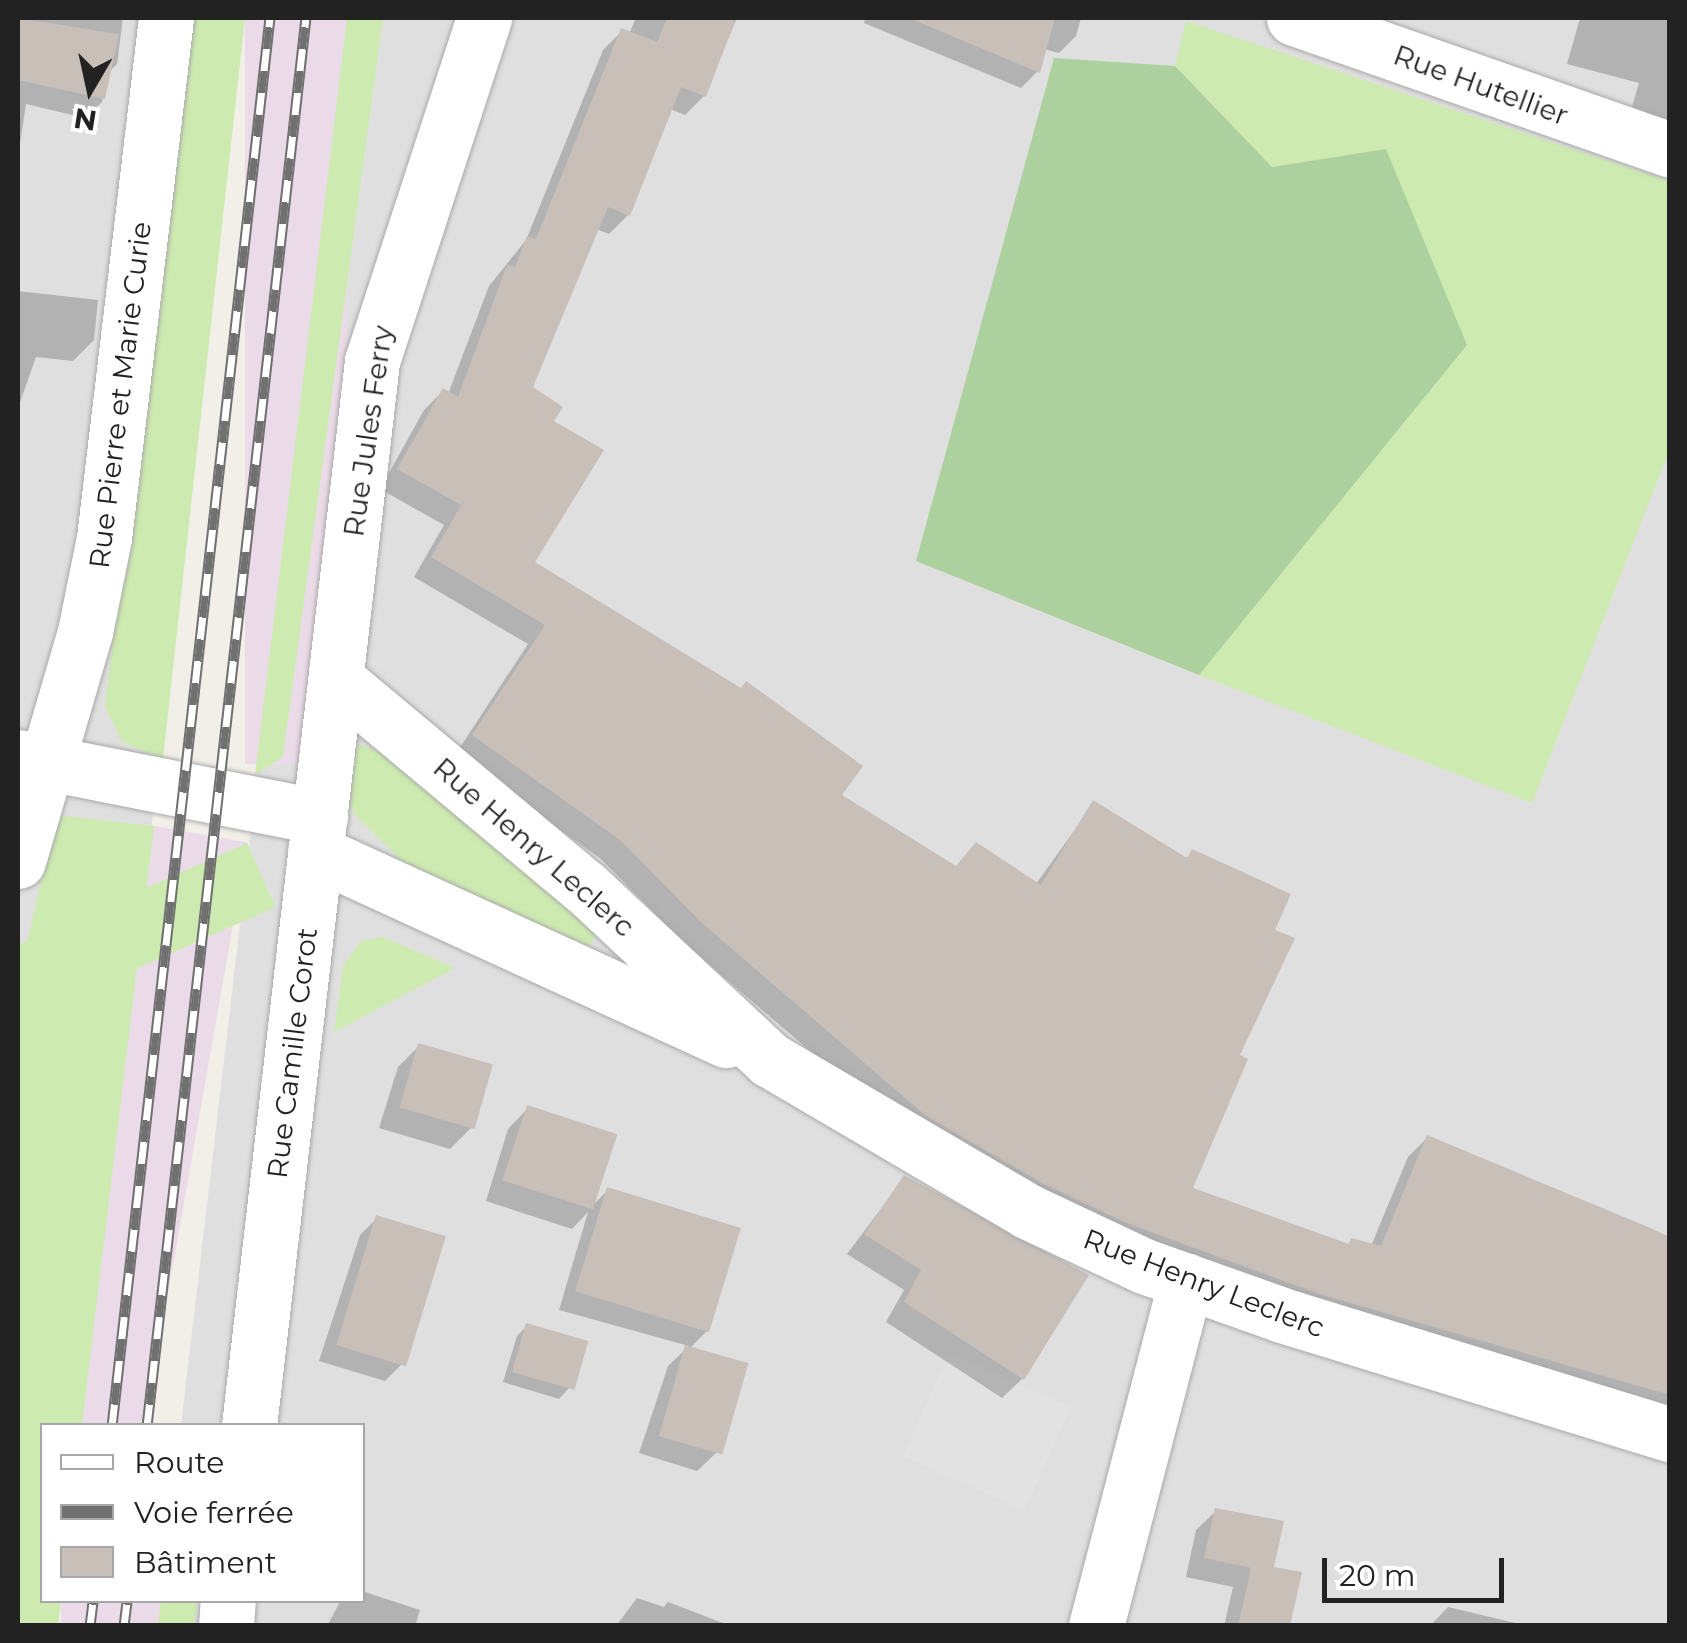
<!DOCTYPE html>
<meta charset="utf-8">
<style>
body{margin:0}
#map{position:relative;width:1687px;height:1643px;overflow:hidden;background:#f2efe9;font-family:Montserrat,sans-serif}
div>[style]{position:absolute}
.residential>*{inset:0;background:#e0dfdf}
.industrial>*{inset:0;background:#ebdbe8;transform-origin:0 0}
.grass>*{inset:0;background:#cdebb0;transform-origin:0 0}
.forest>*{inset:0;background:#add19e}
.parking>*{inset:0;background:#e2e2e2;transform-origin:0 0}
.shadow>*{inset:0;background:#0003}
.building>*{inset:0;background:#c7bfb8;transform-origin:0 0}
.roads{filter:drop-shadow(0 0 2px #a9a9a9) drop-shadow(0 0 2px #a9a9a9)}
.minor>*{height:55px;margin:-27.5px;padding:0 27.5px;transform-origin:27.5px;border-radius:27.5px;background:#fff}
.rail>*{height:11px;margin-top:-5.5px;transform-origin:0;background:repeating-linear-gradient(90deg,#fff 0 22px,#707070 0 44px);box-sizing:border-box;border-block:2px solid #707070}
span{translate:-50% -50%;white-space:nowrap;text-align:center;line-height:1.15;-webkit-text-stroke:10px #fff;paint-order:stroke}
.street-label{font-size:28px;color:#222}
.frame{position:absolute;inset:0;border:20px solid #222;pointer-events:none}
.legend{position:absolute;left:40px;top:1423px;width:325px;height:180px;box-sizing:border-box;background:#fff;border:2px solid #a7a7a7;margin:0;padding:12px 18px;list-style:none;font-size:30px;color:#222}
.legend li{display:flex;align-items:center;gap:20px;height:50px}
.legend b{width:50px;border:2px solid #a7a7a7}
.north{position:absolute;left:40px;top:40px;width:100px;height:100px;-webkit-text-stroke:8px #fff;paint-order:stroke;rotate:189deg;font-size:28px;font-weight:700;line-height:40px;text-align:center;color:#222}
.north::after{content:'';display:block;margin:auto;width:35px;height:45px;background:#222;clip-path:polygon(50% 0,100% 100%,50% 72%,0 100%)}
.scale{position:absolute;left:1322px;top:1558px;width:182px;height:45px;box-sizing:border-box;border:5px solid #222;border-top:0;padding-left:12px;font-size:30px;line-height:35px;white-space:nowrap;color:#222;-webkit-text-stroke:8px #fff;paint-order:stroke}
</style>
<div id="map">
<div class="residential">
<div style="clip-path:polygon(18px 18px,245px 18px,82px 1425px,42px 1426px,42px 1600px,61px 1601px,58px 1626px,18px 1625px)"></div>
<div style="clip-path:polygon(347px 18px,1669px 18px,1669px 1625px,158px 1626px,161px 1601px,362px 1600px,362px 1426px,181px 1425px)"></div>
</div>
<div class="industrial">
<div style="left:245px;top:18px;width:102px;height:746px"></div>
<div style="left:154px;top:826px;width:95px;height:603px;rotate:10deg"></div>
<div style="left:61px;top:1601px;width:100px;height:25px"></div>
</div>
<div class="grass">
<div style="clip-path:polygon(190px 18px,245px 18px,163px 759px,122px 742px,105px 706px)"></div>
<div style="clip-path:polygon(347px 18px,383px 18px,283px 757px,255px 775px)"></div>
<div style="clip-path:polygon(1186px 21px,1669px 181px,1669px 451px,1532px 803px,1199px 675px,1467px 345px,1272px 167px,1175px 66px)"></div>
<div style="clip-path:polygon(358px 744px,386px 755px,602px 924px,589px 947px,410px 869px,355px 815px,344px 795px)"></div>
<div style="clip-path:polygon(56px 815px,154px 826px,82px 1425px,42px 1426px,42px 1600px,61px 1601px,58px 1625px,18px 1625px,18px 983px)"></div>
<div style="left:247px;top:843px;width:70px;height:586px;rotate:66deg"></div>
<div style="clip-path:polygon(383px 937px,455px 968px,334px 1032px,343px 967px,361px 941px)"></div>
<div style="clip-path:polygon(161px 1601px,197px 1601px,194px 1625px,158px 1625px)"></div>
</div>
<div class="forest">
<div style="clip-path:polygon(1054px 58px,1175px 66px,1272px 167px,1386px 149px,1467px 345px,1199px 675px,916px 561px)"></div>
</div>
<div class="parking">
<div style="left:949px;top:1353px;width:133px;height:113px;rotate:24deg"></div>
</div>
<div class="shadow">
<div style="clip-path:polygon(18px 18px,123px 18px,117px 64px,108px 73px,102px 102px,85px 118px,26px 104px,18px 157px)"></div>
<div style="clip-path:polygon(636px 18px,737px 18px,704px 96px,685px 115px,670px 109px,628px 215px,609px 234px,596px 229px,529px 388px,551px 421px,532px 563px,838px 795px,954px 868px,976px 845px,1036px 884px,1094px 803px,1185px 859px,1193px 852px,1271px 931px,1189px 1190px,1346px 1246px,1351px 1241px,1371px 1246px,1408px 1157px,1427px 1138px,1670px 1328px,1670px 1420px,1299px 1312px,907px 1134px,683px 942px,601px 859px,455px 755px,528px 644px,414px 577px,444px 525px,380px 489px,424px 410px,443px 391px,448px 394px,489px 286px,526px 240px,603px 50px,622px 31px,629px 34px)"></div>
<div style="clip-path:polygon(866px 18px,1081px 18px,1076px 36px,1059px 53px,1044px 49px,1038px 71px,1021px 88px,864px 23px)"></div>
<div style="clip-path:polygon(1580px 18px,1670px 18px,1670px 145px,1626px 127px,1639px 83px,1567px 64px)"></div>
<div style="clip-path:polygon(18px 291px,98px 300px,94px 340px,73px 361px,36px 357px,18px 408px)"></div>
<div style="clip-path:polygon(419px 1046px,471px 1128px,450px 1149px,379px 1128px,398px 1067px)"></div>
<div style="clip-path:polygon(528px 1108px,593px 1205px,608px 1190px,710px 1328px,689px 1349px,716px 1453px,697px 1471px,639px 1453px,668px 1366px,689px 1346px,559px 1310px,588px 1212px,572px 1229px,486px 1201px,508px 1129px)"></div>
<div style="clip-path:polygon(904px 1178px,1086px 1276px,1022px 1379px,1002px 1398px,886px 1322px,904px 1290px,847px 1254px)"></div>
<div style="clip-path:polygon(377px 1218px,402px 1364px,385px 1381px,319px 1361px,360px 1235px)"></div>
<div style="clip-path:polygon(527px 1326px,569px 1388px,559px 1399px,503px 1382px,517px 1336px)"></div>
<div style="clip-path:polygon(1216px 1511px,1271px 1569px,1288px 1626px,1224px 1626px,1233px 1587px,1186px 1577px,1196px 1530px)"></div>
<div style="clip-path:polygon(362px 1591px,420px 1610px,415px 1626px,327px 1626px,341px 1600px,362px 1600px)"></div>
<div style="clip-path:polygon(637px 1598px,664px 1607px,668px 1602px,731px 1626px,616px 1626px)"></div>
<div style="clip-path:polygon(1448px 1607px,1528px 1626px,1430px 1626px)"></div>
</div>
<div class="building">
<div style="clip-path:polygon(18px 18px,119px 34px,105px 99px,18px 80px)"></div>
<div style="clip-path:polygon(667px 18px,736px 18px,706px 97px,681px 87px,630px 216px,608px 207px,533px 387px,563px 407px,554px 421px,604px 450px,535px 562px,741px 688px,746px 681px,863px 766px,842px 795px,956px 866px,976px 842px,1041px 885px,1093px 800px,1187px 858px,1192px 849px,1291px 894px,1275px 930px,1295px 938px,1240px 1055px,1248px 1059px,1193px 1188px,1349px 1244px,1351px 1238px,1381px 1246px,1427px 1135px,1648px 1227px,1670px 1237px,1670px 1395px,1319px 1294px,1124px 1222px,1042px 1183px,926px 1116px,702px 923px,620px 840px,472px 735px,545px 625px,431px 557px,461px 505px,397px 469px,443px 388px,458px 397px,507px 265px,515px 267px,527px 236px,536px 239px,621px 28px,657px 42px)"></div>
<div style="clip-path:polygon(909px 18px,1055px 18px,1040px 73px)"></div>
<div style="left:418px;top:1043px;width:78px;height:67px;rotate:16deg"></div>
<div style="left:527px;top:1105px;width:95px;height:79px;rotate:18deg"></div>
<div style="clip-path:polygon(904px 1175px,1089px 1275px,1024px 1380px,904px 1302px,921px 1270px,864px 1234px)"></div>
<div style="left:607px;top:1187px;width:140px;height:109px;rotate:17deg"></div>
<div style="left:376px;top:1215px;width:73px;height:136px;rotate:17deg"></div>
<div style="left:526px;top:1323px;width:65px;height:51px;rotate:16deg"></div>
<div style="left:685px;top:1345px;width:66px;height:95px;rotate:16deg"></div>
<div style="clip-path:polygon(1215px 1508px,1284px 1521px,1274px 1567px,1302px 1572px,1290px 1626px,1238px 1626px,1251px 1568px,1204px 1558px)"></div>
</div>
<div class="roads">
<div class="minor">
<div style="left:1294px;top:18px;width:398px;rotate:19.3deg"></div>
<div style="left:337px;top:680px;width:323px;rotate:39.9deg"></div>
<div style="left:585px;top:887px;width:253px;rotate:43.1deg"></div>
<div style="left:770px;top:1060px;width:298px;rotate:30.4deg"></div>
<div style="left:1027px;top:1211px;width:129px;rotate:25.2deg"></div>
<div style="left:1144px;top:1266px;width:146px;rotate:19.5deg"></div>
<div style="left:1282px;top:1315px;width:406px;rotate:17.1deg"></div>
<div style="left:18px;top:757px;width:308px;rotate:11.2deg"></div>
<div style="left:315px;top:852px;width:452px;rotate:24.6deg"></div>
<div style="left:18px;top:861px;width:239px;rotate:-73.7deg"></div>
<div style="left:85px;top:632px;width:96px;rotate:-78.6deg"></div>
<div style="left:104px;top:538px;width:524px;rotate:-83.2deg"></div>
<div style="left:249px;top:1426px;width:1072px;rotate:-83.41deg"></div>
<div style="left:372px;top:361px;width:361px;rotate:-71.9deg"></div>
<div style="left:226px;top:1626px;width:26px;rotate:-86deg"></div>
<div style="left:1096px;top:1626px;width:357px;rotate:-75.4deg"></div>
</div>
</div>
<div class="rail">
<div style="left:112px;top:1426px;width:1417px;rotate:-83.6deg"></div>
<div style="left:147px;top:1426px;width:1417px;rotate:-83.56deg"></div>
<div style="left:90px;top:1626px;width:26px;rotate:-83deg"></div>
<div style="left:124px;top:1626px;width:26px;rotate:-83deg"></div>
</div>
<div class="street-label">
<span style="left:1481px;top:85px;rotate:20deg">Rue Hutellier</span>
<span style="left:120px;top:395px;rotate:-83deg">Rue Pierre et Marie Curie</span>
<span style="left:368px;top:431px;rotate:-82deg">Rue Jules Ferry</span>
<span style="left:534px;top:847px;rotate:41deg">Rue Henry Leclerc</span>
<span style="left:292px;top:1053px;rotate:-83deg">Rue Camille Corot</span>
<span style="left:1204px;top:1283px;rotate:21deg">Rue Henry Leclerc</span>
</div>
<div class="frame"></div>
<ul class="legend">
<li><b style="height:12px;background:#fff"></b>Route</li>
<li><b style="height:12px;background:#707070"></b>Voie ferrée</li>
<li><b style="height:28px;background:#c7bfb8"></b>Bâtiment</li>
</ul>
<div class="north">N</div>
<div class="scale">20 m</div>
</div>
